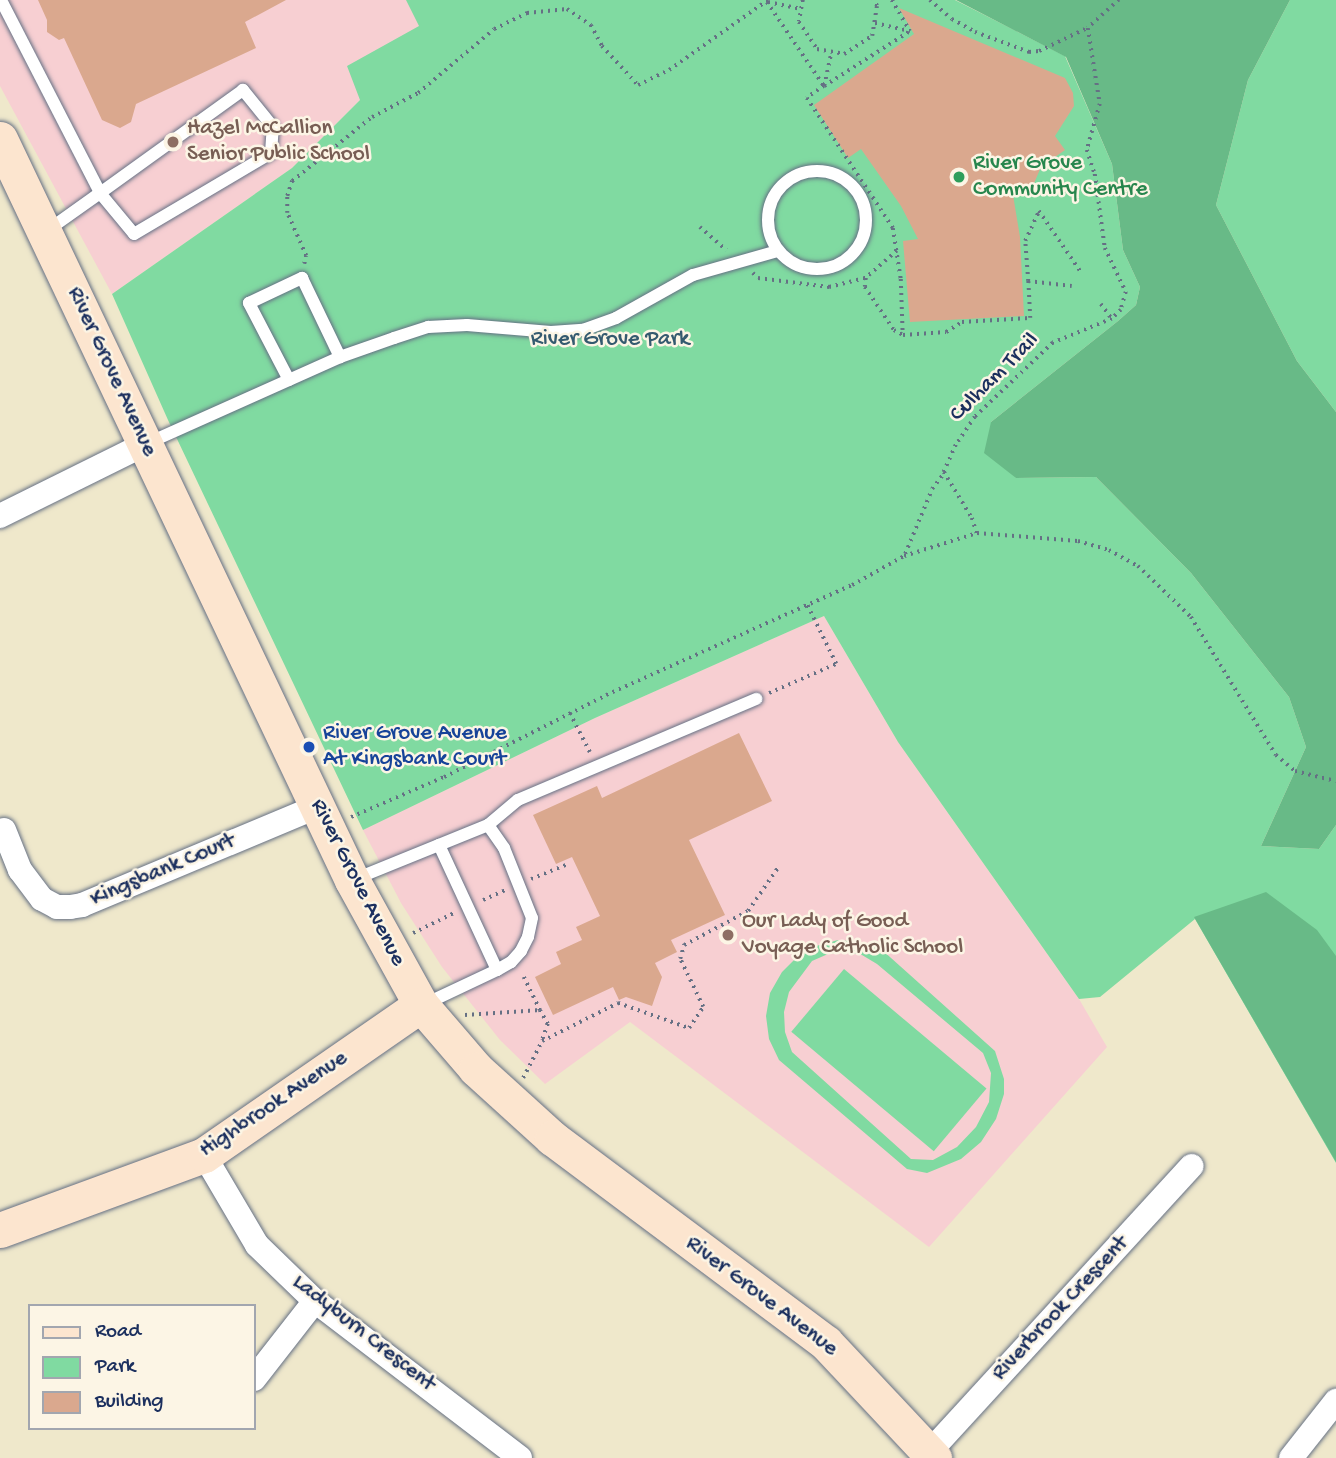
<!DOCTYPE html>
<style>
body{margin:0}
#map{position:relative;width:1336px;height:1458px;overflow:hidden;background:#efe8cb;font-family:"Gochi Hand",sans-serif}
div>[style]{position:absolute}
.built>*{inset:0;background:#f7cfd2}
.green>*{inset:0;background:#80daa1;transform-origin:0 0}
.forest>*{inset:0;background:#68ba87}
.building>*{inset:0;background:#daa88e}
.path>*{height:3.5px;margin-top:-1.75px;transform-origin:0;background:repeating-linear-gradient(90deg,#657084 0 2px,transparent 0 7px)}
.roads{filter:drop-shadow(0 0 2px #657084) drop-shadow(0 0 2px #657084)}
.lane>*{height:12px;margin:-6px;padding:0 6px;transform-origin:6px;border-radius:6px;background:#fff}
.lane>.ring{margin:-6px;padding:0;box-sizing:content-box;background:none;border:12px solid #fff;border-radius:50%}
.street>*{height:24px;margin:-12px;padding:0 12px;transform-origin:12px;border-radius:12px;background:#fff}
.secondary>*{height:35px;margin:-17.5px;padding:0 17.5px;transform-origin:17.5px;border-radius:17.5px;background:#fce5cf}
.dots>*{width:19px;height:19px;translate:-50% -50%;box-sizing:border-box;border:4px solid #fcf5e5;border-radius:50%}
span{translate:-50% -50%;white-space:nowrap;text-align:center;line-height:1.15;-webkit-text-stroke:5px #fcf5e5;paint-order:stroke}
.education-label{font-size:23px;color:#785e54}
.left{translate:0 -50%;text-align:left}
.leisure-label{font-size:23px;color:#27864d}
.park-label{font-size:23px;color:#345a6f}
.street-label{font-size:23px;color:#1b2f5e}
.transit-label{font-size:23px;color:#164399}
.legend{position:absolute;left:28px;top:1304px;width:228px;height:126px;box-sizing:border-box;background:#fcf5e5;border:2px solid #a2a6af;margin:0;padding:9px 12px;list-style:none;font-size:21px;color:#1b2f5e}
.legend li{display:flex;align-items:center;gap:14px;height:35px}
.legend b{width:35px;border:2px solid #a2a6af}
</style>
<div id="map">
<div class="built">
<div style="clip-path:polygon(0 0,487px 0,360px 100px,292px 168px,112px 294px,0 86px)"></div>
<div style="clip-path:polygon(824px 616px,898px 742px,1079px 999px,1107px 1047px,929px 1247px,630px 1022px,545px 1084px,500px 1040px,442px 967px,401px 903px,363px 830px,595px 718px)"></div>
</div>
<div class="green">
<div style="clip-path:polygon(406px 0,955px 0,1065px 56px,1112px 164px,1123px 250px,1140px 287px,1136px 305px,1118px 321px,991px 422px,1016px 478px,1096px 477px,1191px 573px,1289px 697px,1306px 747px,1261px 846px,1319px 849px,1336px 825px,1336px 1163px,1195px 919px,1100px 997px,1079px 999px,898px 742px,824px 616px,595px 718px,363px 830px,168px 420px,112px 294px,292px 168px,360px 100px,347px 66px,419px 26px)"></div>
<div style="clip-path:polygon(1290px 0,1336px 0,1336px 412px,1297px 361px,1216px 205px,1248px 80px)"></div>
<div style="clip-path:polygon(evenodd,838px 940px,860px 942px,881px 949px,995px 1051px,1004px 1079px,1004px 1094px,996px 1119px,981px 1142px,961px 1159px,927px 1173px,907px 1169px,779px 1060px,769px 1039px,766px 1016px,770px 993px,782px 972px,797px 957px,816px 946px,838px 940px,845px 952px,862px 955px,877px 964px,983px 1053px,991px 1073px,989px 1102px,976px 1127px,957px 1147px,933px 1160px,911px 1159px,792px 1052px,785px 1032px,784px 1012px,789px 992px,812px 961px,828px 954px,845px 952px)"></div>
<div style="left:844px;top:969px;width:186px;height:82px;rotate:40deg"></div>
</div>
<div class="forest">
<div style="clip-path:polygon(956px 0,1290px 0,1248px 80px,1216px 205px,1297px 361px,1336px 412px,1336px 825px,1319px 849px,1261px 846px,1306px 747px,1289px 697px,1191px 573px,1096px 477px,1016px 478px,984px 453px,991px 422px,1118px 321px,1136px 305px,1140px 287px,1123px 250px,1112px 164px,1066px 57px)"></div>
<div style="clip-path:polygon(1266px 892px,1317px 930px,1336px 956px,1336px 1162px,1194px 917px)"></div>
</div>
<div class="building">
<div style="clip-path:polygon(38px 0,286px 0,245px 22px,256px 48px,136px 104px,131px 122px,120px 128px,102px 120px,64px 38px,59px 40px,47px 32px,47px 20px)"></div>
<div style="clip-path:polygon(899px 8px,1065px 78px,1073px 93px,1074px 106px,1055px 136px,1065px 150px,1041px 167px,1029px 195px,1013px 195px,1020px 237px,1024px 316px,910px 322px,903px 241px,918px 239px,901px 206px,861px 149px,848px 158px,814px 105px,914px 34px)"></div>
<div style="clip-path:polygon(739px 733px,772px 801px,689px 840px,725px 915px,671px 940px,677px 952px,655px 963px,662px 977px,652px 1006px,626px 997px,619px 1000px,613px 987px,553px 1015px,535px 977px,561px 964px,556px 952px,582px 940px,576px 927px,600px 916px,572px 857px,556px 864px,533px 815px,597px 786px,602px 798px)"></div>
</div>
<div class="path">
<div style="left:803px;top:0;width:22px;rotate:100deg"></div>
<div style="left:799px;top:22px;width:32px;rotate:56deg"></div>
<div style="left:817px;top:49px;width:27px;rotate:10deg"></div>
<div style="left:844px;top:54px;width:33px;rotate:-33deg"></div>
<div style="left:872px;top:36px;width:30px;rotate:-81deg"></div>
<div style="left:877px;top:6px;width:7px;rotate:-124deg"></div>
<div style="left:892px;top:0;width:36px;rotate:60deg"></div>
<div style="left:930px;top:0;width:29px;rotate:41deg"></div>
<div style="left:952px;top:19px;width:26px;rotate:29deg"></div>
<div style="left:975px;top:32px;width:58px;rotate:20.3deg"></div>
<div style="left:1029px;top:52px;width:10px;rotate:-6deg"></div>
<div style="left:1039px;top:51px;width:53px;rotate:-25.6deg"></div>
<div style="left:1119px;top:0;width:42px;rotate:137.9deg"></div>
<div style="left:1088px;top:28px;width:77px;rotate:81deg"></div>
<div style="left:1100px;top:104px;width:48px;rotate:105.8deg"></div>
<div style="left:1087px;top:150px;width:25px;rotate:72deg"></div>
<div style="left:1095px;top:174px;width:75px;rotate:82.3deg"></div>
<div style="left:1105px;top:248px;width:49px;rotate:64.5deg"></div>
<div style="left:1126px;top:292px;width:19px;rotate:106deg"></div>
<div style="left:1121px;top:310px;width:13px;rotate:135deg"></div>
<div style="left:1112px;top:319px;width:64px;rotate:157.9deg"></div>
<div style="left:1053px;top:343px;width:108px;rotate:136.5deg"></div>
<div style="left:975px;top:417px;width:34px;rotate:124deg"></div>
<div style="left:956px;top:445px;width:30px;rotate:114deg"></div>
<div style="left:944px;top:472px;width:54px;rotate:58.7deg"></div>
<div style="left:972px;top:518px;width:16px;rotate:72deg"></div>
<div style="left:977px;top:533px;width:101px;rotate:4.5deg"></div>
<div style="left:1078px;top:541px;width:32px;rotate:16deg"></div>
<div style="left:1109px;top:550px;width:33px;rotate:29deg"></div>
<div style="left:1138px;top:566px;width:74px;rotate:43.9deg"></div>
<div style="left:1191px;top:617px;width:162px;rotate:58.4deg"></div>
<div style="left:1276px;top:755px;width:25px;rotate:40deg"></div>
<div style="left:1295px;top:771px;width:42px;rotate:13.7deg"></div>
<div style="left:767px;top:2px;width:102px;rotate:55.8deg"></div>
<div style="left:824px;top:86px;width:21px;rotate:145deg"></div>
<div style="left:807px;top:98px;width:156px;rotate:56.5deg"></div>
<div style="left:893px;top:228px;width:52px;rotate:81.1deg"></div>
<div style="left:901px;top:279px;width:56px;rotate:88deg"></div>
<div style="left:903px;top:335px;width:43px;rotate:-4deg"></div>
<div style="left:946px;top:332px;width:19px;rotate:-32deg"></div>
<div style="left:962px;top:322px;width:68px;rotate:-3.4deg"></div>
<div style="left:1030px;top:318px;width:37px;rotate:-93deg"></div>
<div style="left:1028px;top:281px;width:44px;rotate:6.5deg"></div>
<div style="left:768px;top:2px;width:34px;rotate:12deg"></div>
<div style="left:875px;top:23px;width:36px;rotate:13deg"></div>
<div style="left:824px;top:86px;width:102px;rotate:-32.6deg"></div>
<div style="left:824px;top:86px;width:34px;rotate:-78deg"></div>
<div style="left:700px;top:227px;width:35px;rotate:41deg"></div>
<div style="left:897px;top:251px;width:41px;rotate:138.9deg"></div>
<div style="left:866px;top:278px;width:9px;rotate:96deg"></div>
<div style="left:865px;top:287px;width:52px;rotate:56deg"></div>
<div style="left:894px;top:330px;width:10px;rotate:29deg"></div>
<div style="left:304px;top:264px;width:8px;rotate:-76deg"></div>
<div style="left:306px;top:256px;width:47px;rotate:-113.8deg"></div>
<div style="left:287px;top:213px;width:17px;rotate:-90deg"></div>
<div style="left:287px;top:196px;width:16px;rotate:-72deg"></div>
<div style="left:292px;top:181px;width:102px;rotate:-38.7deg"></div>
<div style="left:372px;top:117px;width:52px;rotate:-27.6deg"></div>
<div style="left:418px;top:93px;width:99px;rotate:-40.1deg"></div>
<div style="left:494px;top:29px;width:37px;rotate:-26deg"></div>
<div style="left:527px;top:13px;width:40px;rotate:-5.7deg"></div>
<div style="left:567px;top:9px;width:29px;rotate:34deg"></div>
<div style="left:591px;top:25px;width:24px;rotate:62deg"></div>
<div style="left:602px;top:46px;width:53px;rotate:47.3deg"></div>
<div style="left:638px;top:85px;width:34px;rotate:-26deg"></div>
<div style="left:669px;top:70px;width:121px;rotate:-35.3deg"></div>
<div style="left:753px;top:273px;width:7px;rotate:45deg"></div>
<div style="left:758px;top:278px;width:72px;rotate:7.2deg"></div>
<div style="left:829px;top:287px;width:38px;rotate:-14deg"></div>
<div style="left:1028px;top:281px;width:40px;rotate:-94.3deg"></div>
<div style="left:1025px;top:241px;width:33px;rotate:-65deg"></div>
<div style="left:1039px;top:211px;width:74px;rotate:55.5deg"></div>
<div style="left:1101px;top:304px;width:19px;rotate:54deg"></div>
<div style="left:905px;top:554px;width:70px;rotate:-67.4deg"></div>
<div style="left:932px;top:489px;width:20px;rotate:-53deg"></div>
<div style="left:769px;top:693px;width:73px;rotate:-23.4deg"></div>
<div style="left:836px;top:664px;width:66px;rotate:-116.2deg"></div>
<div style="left:570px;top:713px;width:44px;rotate:62.9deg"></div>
<div style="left:351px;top:817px;width:101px;rotate:-23.3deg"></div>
<div style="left:444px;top:777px;width:182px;rotate:-26.8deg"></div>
<div style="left:606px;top:695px;width:269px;rotate:-24.1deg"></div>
<div style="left:852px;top:585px;width:60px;rotate:-29.1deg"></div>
<div style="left:904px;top:556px;width:77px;rotate:-17.5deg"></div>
<div style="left:531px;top:879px;width:40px;rotate:-22deg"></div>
<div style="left:483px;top:900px;width:24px;rotate:-24deg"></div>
<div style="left:413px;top:933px;width:46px;rotate:-26deg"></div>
<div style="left:524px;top:977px;width:37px;rotate:64deg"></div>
<div style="left:465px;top:1015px;width:75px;rotate:-3.8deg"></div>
<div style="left:540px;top:1010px;width:16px;rotate:60deg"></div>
<div style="left:548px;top:1024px;width:18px;rotate:109deg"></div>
<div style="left:523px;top:1078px;width:42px;rotate:-62.8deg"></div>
<div style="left:542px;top:1041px;width:85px;rotate:-26.6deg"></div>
<div style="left:618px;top:1003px;width:75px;rotate:19.4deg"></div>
<div style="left:689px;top:1028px;width:25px;rotate:-56deg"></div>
<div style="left:703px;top:1007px;width:53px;rotate:-115.6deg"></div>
<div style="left:680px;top:959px;width:15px;rotate:-74deg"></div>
<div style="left:684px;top:945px;width:72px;rotate:-28deg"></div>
<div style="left:748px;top:911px;width:55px;rotate:-55.4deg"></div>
</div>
<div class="roads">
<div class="lane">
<div style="left:1px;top:0;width:217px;rotate:62.8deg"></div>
<div style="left:100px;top:193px;width:53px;rotate:50.3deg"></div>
<div style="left:134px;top:234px;width:159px;rotate:-30.6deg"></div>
<div style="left:271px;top:153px;width:26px;rotate:-86deg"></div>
<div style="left:273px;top:127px;width:48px;rotate:-129deg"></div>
<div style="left:243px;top:90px;width:176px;rotate:144.2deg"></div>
<div style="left:100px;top:193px;width:64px;rotate:144.6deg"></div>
<div class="ring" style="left:768px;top:171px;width:86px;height:86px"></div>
<div style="left:289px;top:380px;width:87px;rotate:-117.5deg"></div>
<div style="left:249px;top:303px;width:59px;rotate:-25.3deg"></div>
<div style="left:302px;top:278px;width:88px;rotate:64.3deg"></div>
<div style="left:148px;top:443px;width:210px;rotate:-24.1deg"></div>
<div style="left:340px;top:357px;width:57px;rotate:-19.4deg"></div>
<div style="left:394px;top:338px;width:36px;rotate:-18deg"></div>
<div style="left:428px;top:327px;width:39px;rotate:-3deg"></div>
<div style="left:467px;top:325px;width:84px;rotate:4.8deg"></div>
<div style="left:551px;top:332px;width:32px;rotate:-4deg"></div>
<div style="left:583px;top:330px;width:35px;rotate:-20deg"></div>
<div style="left:616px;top:318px;width:88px;rotate:-29.2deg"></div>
<div style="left:693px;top:275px;width:87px;rotate:-15.9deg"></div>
<div style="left:488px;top:825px;width:28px;rotate:55deg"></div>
<div style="left:504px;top:848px;width:75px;rotate:68.2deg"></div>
<div style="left:532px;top:918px;width:19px;rotate:102deg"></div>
<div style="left:528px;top:937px;width:16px;rotate:117deg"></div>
<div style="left:521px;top:951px;width:15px;rotate:132deg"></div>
<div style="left:511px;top:962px;width:16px;rotate:150deg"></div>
<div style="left:355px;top:879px;width:144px;rotate:-22.1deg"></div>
<div style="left:488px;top:825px;width:39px;rotate:-40deg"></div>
<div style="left:518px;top:800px;width:259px;rotate:-23deg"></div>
<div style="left:425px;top:1004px;width:80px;rotate:-25.3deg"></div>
<div style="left:497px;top:970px;width:138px;rotate:-114.9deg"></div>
</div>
<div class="street">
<div style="left:0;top:516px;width:162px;rotate:-26.4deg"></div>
<div style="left:4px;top:830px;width:43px;rotate:68.2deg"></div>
<div style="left:20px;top:870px;width:36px;rotate:53deg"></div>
<div style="left:42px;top:899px;width:17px;rotate:28deg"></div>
<div style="left:57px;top:907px;width:13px"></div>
<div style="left:70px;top:907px;width:12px;rotate:-9deg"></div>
<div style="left:82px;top:905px;width:254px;rotate:-22.7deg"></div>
<div style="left:204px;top:1155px;width:104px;rotate:59.5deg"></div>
<div style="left:257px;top:1245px;width:81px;rotate:44deg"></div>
<div style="left:315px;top:1301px;width:258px;rotate:37.4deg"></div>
<div style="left:254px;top:1379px;width:99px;rotate:-52deg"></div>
<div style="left:924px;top:1458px;width:396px;rotate:-47.5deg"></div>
<div style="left:1291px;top:1458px;width:73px;rotate:-51.7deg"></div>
</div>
<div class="secondary">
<div style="left:0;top:139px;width:820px;rotate:64.59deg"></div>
<div style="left:352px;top:880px;width:143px;rotate:61.1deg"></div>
<div style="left:421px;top:1005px;width:84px;rotate:49.3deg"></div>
<div style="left:476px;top:1069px;width:103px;rotate:42.2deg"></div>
<div style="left:552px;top:1138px;width:342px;rotate:36.8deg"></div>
<div style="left:826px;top:1343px;width:158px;rotate:46.8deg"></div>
<div style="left:0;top:1230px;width:217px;rotate:-20.2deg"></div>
<div style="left:204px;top:1155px;width:264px;rotate:-34.7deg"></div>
</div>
</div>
<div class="dots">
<div style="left:173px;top:142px;background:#8d6e63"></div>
<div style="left:959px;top:177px;background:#2e9e5b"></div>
<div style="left:309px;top:747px;background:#1a4fb4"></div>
<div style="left:728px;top:935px;background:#8d6e63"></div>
</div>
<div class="education-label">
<span class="left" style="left:187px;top:142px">Hazel McCallion<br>Senior Public School</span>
<span class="left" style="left:742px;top:935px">Our Lady of Good<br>Voyage Catholic School</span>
</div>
<div class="leisure-label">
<span class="left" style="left:973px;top:177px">River Grove<br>Community Centre</span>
</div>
<div class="park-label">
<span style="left:610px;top:340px">River Grove Park</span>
</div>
<div class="street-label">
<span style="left:111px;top:372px;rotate:65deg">River Grove Avenue</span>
<span style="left:995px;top:378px;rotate:-45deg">Culham Trail</span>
<span style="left:163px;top:871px;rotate:-23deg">Kingsbank Court</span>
<span style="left:357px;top:883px;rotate:63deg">River Grove Avenue</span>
<span style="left:274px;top:1105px;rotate:-34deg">Highbrook Avenue</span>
<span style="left:761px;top:1297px;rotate:37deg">River Grove Avenue</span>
<span style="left:1061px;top:1309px;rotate:-47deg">Riverbrook Crescent</span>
<span style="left:363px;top:1334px;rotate:38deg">Ladyburn Crescent</span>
</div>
<div class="transit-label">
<span class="left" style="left:323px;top:747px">River Grove Avenue<br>At Kingsbank Court</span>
</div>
<ul class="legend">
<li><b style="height:9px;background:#fce5cf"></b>Road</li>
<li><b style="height:19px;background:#80daa1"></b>Park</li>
<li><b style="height:19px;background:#daa88e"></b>Building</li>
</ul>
</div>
